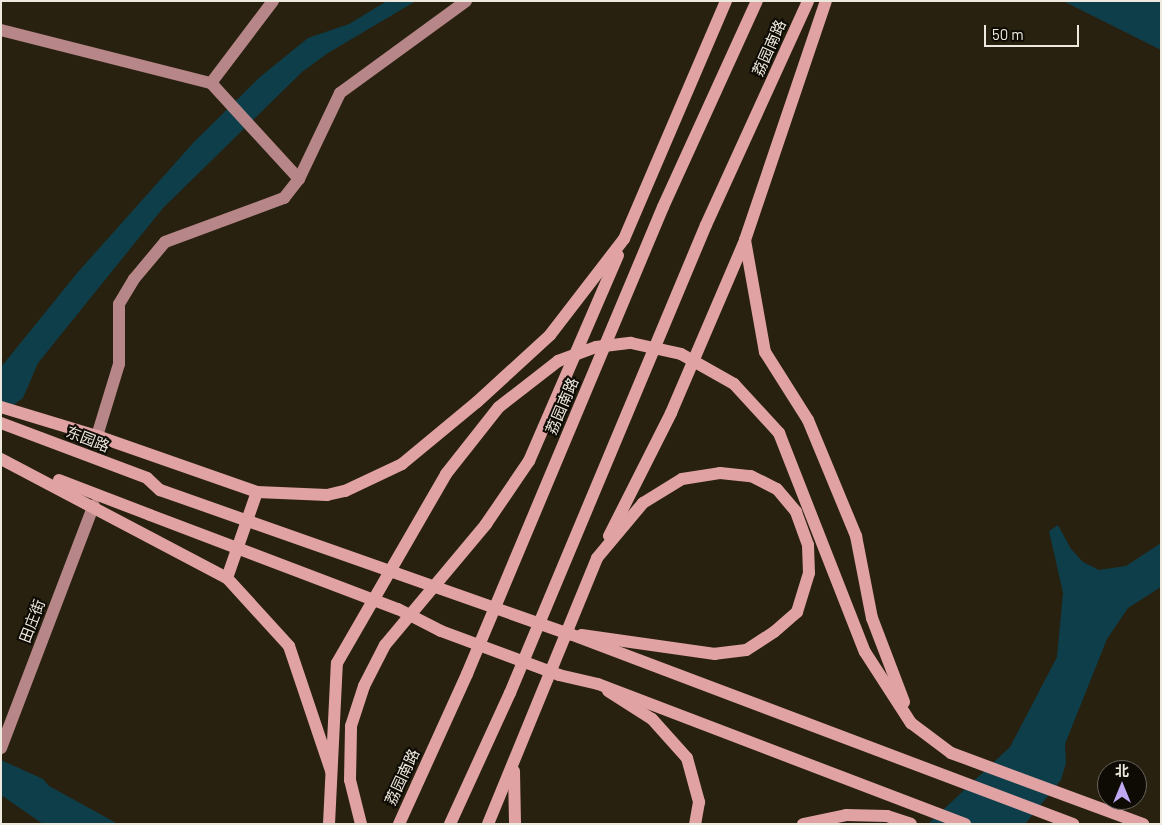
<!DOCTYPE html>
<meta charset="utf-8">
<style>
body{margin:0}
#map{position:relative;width:1162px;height:825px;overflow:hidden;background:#28210f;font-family:Barlow,"Noto Sans SC",sans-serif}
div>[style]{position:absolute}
.water>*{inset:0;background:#0e3e4a}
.secondary>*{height:12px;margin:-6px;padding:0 6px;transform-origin:6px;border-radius:6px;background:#b78688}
.primary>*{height:12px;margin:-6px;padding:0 6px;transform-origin:6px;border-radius:6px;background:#e1a2a4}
.primary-bridge>*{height:12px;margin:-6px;padding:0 6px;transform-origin:6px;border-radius:6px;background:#e1a2a4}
span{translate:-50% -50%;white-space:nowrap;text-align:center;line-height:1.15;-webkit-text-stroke:4px #0e0b05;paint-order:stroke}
.street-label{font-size:15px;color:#eee9de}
.frame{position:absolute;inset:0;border:2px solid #eee9de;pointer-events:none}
.north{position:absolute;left:1097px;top:760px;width:50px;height:50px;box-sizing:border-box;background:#0e0b05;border:1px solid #68645c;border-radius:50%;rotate:0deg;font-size:14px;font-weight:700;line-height:20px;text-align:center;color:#eee9de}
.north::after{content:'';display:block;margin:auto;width:18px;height:22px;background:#c1a8f3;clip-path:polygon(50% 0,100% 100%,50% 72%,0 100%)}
.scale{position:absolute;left:984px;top:25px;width:95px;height:22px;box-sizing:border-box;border:2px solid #eee9de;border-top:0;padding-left:6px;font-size:15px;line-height:18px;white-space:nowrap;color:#eee9de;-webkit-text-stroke:4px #0e0b05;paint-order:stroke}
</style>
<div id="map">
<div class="water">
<div style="clip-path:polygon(387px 1px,416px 1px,328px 53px,302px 72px,163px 208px,38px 363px,23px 398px,1px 414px,1px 367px,78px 272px,194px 142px,260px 77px,308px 38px,349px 24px)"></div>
<div style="clip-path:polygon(1063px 1px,1161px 1px,1161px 49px,1159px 49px)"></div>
<div style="clip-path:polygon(1058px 525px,1071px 549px,1083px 562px,1099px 570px,1126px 566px,1161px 543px,1161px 587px,1128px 608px,1107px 639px,1065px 744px,1066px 763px,1061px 780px,1025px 824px,928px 824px,1010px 747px,1057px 657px,1063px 593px,1049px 531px)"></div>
<div style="clip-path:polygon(1px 760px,43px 779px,49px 786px,118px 824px,43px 824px,1px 795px)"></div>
</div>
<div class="secondary">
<div style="left:1px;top:30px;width:217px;rotate:14.2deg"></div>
<div style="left:211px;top:83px;width:103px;rotate:-52.9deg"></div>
<div style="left:299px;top:179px;width:95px;rotate:-64.5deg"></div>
<div style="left:340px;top:93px;width:156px;rotate:-36.1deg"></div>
<div style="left:97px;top:436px;width:75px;rotate:-73deg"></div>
<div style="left:119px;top:364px;width:60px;rotate:-90deg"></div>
<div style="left:119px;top:304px;width:29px;rotate:-59deg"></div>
<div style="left:134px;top:279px;width:48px;rotate:-50deg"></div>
<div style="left:165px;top:242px;width:127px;rotate:-20.3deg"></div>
<div style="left:284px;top:198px;width:24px;rotate:-52deg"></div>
<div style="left:299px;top:179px;width:130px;rotate:-132.5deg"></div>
<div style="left:1px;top:748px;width:260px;rotate:-69.1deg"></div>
</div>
<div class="primary">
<div style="left:745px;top:240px;width:114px;rotate:79.9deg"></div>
<div style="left:765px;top:352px;width:80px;rotate:57.7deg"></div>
<div style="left:808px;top:420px;width:126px;rotate:67.5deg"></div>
<div style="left:856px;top:536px;width:84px;rotate:79deg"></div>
<div style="left:872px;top:618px;width:90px;rotate:69.1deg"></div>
<div style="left:734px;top:384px;width:67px;rotate:47.4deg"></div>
<div style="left:779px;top:433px;width:235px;rotate:68.6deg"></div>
<div style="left:865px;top:652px;width:85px;rotate:57.1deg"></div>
<div style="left:911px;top:723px;width:50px;rotate:36.9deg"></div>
<div style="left:951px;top:753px;width:205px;rotate:20.3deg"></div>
<div style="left:1px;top:407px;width:100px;rotate:16.8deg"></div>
<div style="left:97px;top:436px;width:170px;rotate:19.3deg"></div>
<div style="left:257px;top:492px;width:70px;rotate:2.5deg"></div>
<div style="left:327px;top:495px;width:18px;rotate:-13deg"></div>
<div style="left:345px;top:491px;width:63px;rotate:-25.3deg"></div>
<div style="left:402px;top:464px;width:97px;rotate:-39.6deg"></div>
<div style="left:477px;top:402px;width:99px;rotate:-42.5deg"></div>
<div style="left:550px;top:335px;width:121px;rotate:-52.4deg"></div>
<div style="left:624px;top:239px;width:259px;rotate:-66.8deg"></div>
<div style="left:1px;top:423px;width:156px;rotate:20.6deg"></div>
<div style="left:147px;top:478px;width:18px;rotate:43deg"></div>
<div style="left:1px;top:459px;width:255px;rotate:27.8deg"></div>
<div style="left:227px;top:578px;width:92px;rotate:47.6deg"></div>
<div style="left:289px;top:646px;width:132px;rotate:71.4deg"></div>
<div style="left:59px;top:480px;width:97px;rotate:21deg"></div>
<div style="left:609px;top:536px;width:138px;rotate:-63.2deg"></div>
<div style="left:671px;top:413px;width:188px;rotate:-66.8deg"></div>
<div style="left:745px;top:240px;width:252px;rotate:-71.3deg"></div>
<div style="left:227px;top:578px;width:91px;rotate:-70.8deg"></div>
<div style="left:608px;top:691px;width:52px;rotate:32.5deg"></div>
<div style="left:652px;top:719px;width:52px;rotate:48.1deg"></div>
<div style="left:687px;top:758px;width:46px;rotate:74.7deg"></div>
<div style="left:699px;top:802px;width:22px;rotate:100deg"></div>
<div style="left:514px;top:771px;width:53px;rotate:88.9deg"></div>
<div style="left:329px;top:824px;width:161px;rotate:-87.2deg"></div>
<div style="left:337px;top:663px;width:218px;rotate:-60deg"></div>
<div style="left:361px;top:824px;width:45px;rotate:-104deg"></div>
<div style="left:350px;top:780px;width:54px;rotate:-88.9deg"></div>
<div style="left:351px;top:726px;width:42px;rotate:-72deg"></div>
<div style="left:364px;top:686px;width:46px;rotate:-62.9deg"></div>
<div style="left:385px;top:645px;width:158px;rotate:-50.1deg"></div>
<div style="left:486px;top:524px;width:76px;rotate:-55.7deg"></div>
<div style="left:529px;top:461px;width:224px;rotate:-66.6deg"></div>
<div style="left:399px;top:824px;width:165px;rotate:-65.6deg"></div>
<div style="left:467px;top:674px;width:506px;rotate:-67.23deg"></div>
<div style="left:663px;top:207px;width:226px;rotate:-65.5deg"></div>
<div style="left:450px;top:824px;width:144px;rotate:-65.4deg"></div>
<div style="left:510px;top:693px;width:507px;rotate:-67.28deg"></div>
<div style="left:706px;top:225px;width:246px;rotate:-65.5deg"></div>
<div style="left:488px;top:824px;width:287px;rotate:-67.7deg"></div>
<div style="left:597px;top:558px;width:72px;rotate:-50.1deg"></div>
<div style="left:643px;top:503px;width:46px;rotate:-31.6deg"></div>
<div style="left:682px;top:479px;width:38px;rotate:-9deg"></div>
<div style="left:720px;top:473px;width:31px;rotate:6deg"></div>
<div style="left:751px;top:476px;width:29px;rotate:27deg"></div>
<div style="left:777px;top:489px;width:30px;rotate:50deg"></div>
<div style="left:796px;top:512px;width:35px;rotate:70deg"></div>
<div style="left:808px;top:545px;width:28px;rotate:88deg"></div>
<div style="left:809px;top:573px;width:41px;rotate:107.1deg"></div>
<div style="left:797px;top:612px;width:30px;rotate:139deg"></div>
<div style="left:774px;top:632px;width:33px;rotate:147deg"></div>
<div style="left:746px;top:650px;width:31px;rotate:173deg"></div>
<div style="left:715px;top:654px;width:135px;rotate:-171.9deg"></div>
<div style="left:803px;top:824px;width:44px;rotate:-11.8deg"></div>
<div style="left:846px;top:815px;width:41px;rotate:1.4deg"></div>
<div style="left:887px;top:816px;width:25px;rotate:18deg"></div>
</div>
<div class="primary-bridge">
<div style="left:446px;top:474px;width:85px;rotate:-51.7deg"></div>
<div style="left:499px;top:407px;width:75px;rotate:-37.9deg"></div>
<div style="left:558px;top:361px;width:40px;rotate:-20.2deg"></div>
<div style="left:596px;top:347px;width:35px;rotate:-7deg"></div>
<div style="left:631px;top:343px;width:51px;rotate:12.4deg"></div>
<div style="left:681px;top:354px;width:61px;rotate:29.5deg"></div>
<div style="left:160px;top:490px;width:435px;rotate:19.4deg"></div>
<div style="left:570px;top:634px;width:538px;rotate:20.69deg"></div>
<div style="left:150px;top:515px;width:265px;rotate:20.8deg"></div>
<div style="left:398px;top:609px;width:48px;rotate:27.1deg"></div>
<div style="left:441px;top:631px;width:126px;rotate:20.4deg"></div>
<div style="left:559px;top:675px;width:40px;rotate:13deg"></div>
<div style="left:598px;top:684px;width:393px;rotate:20.9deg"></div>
</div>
<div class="street-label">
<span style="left:769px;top:48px;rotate:-66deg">荔园南路</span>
<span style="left:562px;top:406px;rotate:-67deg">荔园南路</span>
<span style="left:88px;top:439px;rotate:21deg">东园路</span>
<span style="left:32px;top:621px;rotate:-69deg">田庄街</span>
<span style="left:402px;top:777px;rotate:-65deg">荔园南路</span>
</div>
<div class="frame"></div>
<div class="north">北</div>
<div class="scale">50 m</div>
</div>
